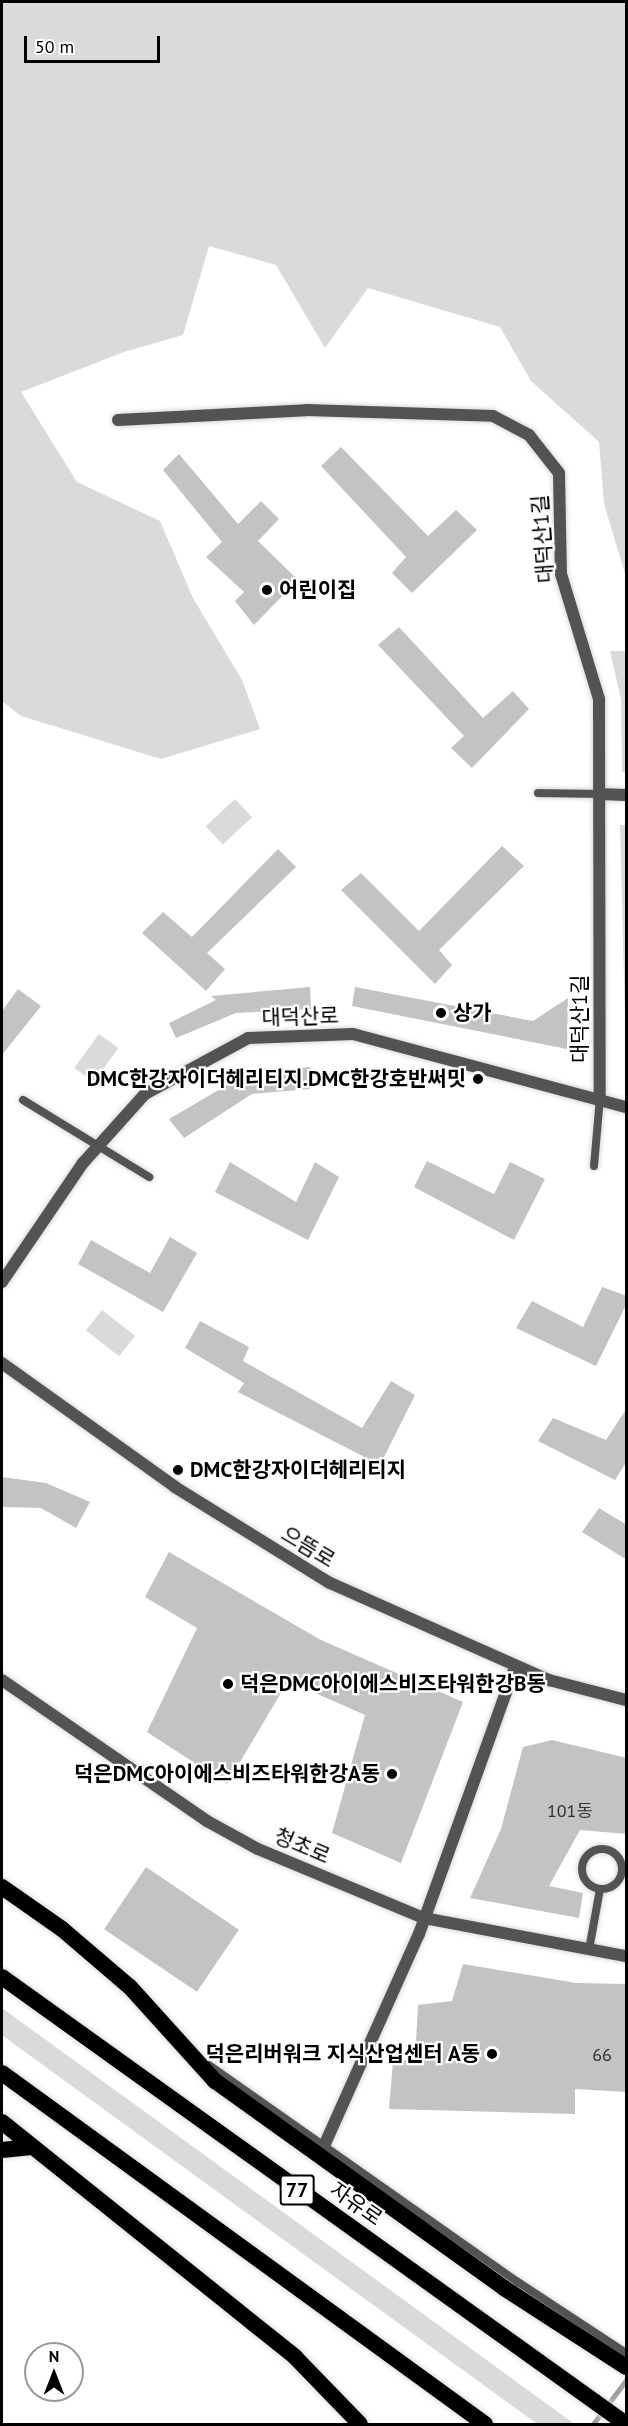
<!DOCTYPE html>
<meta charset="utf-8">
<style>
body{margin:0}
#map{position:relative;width:628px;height:2426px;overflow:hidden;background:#fff;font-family:"PT Sans","Noto Sans KR",sans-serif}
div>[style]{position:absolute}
.green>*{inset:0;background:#dadada;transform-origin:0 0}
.stream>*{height:5px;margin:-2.5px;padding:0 2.5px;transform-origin:2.5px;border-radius:2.5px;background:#a1a1a1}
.building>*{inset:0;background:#c3c3c3;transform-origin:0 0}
.roads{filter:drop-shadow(0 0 2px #dbdbdb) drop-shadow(0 0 2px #dbdbdb)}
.service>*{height:8px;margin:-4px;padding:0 4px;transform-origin:4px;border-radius:4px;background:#535353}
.service>.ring{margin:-4px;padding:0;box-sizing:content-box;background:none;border:8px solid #535353;border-radius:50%}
.minor>*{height:12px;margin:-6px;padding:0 6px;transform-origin:6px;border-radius:6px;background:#535353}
.tertiary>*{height:12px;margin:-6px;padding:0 6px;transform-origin:6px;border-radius:6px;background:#535353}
.trunk>*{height:16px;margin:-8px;padding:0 8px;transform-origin:8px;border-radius:8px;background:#000}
.dots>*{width:16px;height:16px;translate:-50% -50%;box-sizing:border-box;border:3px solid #fff;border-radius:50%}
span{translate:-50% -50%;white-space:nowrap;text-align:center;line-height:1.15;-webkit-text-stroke:4.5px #fff;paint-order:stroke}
.number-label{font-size:18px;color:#313131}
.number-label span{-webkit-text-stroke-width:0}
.shield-label span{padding:2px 4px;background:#fff;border:2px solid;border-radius:4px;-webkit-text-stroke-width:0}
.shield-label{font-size:20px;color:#000;font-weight:700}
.street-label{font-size:21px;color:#000}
.poi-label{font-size:21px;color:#000;font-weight:700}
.left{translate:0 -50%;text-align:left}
.right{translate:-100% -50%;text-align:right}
.frame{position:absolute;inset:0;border:3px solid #000;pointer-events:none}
.north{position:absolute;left:24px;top:2342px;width:60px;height:60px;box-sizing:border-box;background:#fff;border:2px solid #999;border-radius:50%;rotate:0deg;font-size:16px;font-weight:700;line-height:24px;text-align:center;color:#000}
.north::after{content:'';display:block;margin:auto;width:21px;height:27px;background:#000;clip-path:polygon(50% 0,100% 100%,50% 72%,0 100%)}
.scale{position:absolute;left:24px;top:36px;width:136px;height:27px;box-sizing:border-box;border:3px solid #000;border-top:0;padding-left:8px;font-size:18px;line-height:21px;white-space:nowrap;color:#000;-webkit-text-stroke:4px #fff;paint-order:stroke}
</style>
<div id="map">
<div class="green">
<div style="clip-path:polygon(2px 2px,626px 2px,626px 577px,604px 504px,599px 442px,531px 381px,500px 327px,368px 288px,325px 348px,276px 265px,209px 246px,183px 335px,124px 352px,21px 392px,77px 482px,160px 521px,193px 598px,242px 680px,260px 729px,161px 759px,21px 716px,2px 701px)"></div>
<div style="clip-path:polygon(610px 651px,626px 651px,626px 772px,622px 772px,621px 699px)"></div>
<div style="left:235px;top:799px;width:25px;height:40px;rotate:47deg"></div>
<div style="clip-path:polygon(620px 825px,626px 825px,626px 1078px,626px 1057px)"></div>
<div style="left:99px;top:1034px;width:24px;height:42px;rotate:36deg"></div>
<div style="left:102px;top:1310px;width:42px;height:26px;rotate:38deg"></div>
<div style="left:2px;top:2008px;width:708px;height:22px;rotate:36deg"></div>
</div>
<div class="stream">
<div style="left:593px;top:2424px;width:55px;rotate:-53.1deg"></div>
</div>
<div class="building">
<div style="clip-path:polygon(341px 447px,428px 536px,456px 510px,477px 530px,412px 593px,392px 573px,406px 557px,321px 466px)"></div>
<div style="clip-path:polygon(179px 454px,238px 524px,261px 501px,279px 519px,258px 541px,298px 580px,254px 625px,235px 601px,244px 592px,206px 557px,222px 542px,163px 470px)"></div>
<div style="clip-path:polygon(399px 627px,483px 718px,513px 691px,529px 709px,472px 768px,451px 748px,464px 736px,378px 645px)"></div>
<div style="clip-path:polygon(502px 846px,524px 866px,439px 950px,452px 965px,435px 984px,341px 890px,361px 873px,419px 931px)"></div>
<div style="clip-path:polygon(278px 849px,296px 867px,207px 953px,225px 969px,206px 991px,142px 933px,163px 912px,192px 937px)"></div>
<div style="clip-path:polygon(310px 987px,311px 1009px,236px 1013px,176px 1038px,169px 1023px,216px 1000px,211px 996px)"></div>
<div style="clip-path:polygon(355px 987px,533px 1021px,568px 998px,567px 1049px,352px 1006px)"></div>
<div style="clip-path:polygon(18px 989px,41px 1006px,2px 1055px,2px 1011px)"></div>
<div style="clip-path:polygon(310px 1067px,310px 1089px,252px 1094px,184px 1138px,169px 1119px,246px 1074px)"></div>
<div style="clip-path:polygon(427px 1161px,494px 1194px,510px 1162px,545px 1179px,514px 1240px,414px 1187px)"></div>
<div style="clip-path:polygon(230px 1162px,296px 1202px,315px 1162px,339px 1177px,308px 1240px,215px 1192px)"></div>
<div style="clip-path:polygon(170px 1237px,197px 1253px,163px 1312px,78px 1264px,91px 1240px,150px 1273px)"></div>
<div style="clip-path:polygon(602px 1287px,627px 1296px,627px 1303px,596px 1366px,516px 1328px,532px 1301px,583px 1327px)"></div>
<div style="clip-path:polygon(200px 1321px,249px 1347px,243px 1361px,362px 1428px,391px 1381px,415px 1395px,380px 1465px,238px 1392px,244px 1383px,185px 1348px)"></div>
<div style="clip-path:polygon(627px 1408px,627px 1461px,615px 1480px,538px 1441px,553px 1418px,606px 1440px)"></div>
<div style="clip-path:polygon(2px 1477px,46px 1483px,90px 1502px,76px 1528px,41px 1508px,2px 1507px)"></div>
<div style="clip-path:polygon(599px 1508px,627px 1525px,627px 1560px,582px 1532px)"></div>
<div style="clip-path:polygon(169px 1552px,321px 1640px,463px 1702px,401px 1863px,332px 1833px,365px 1715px,288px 1681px,227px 1784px,147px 1732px,197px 1628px,145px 1597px)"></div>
<div style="clip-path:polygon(552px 1740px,627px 1758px,627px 1834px,580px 1830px,549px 1886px,583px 1893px,579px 1918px,470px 1898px,501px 1829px,523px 1747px)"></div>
<div style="left:146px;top:1867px;width:112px;height:75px;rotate:34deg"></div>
<div style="clip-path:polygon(463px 1964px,576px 1983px,627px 1984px,627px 2092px,575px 2089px,575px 2114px,389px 2109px,393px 2061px,415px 2060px,418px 2005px,452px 2001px)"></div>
</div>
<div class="roads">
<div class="service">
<div style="left:538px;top:793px;width:61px;rotate:0.9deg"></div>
<div style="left:23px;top:1100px;width:148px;rotate:31.4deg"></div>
<div style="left:594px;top:1166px;width:68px;rotate:-85deg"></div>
<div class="ring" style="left:582px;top:1849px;width:32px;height:32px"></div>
<div style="left:589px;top:1950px;width:62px;rotate:-79.8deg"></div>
<div style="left:209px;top:2065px;width:378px;rotate:35.1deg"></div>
<div style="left:518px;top:2282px;width:129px;rotate:33.3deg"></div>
</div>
<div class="minor">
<div style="left:118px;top:420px;width:188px;rotate:-3deg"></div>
<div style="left:306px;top:410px;width:187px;rotate:1.8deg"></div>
<div style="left:493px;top:416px;width:41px;rotate:27.8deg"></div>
<div style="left:529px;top:435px;width:48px;rotate:51.7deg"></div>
<div style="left:559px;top:473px;width:101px;rotate:88.9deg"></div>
<div style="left:561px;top:574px;width:131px;rotate:73.1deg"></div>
<div style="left:599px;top:699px;width:399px;rotate:89.9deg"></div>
<div style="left:599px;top:794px;width:27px;rotate:2deg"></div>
<div style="left:2px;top:1680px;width:249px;rotate:34.5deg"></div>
<div style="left:207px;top:1821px;width:58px;rotate:28.8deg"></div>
<div style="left:258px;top:1849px;width:180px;rotate:22.6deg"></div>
<div style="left:424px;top:1918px;width:206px;rotate:10.7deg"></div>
<div style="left:324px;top:2146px;width:232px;rotate:-65.9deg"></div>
<div style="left:419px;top:1934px;width:284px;rotate:-70.2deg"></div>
</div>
<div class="tertiary">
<div style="left:2px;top:1282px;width:144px;rotate:-55.8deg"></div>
<div style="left:83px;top:1163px;width:93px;rotate:-48.1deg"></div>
<div style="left:145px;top:1094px;width:117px;rotate:-28.5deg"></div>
<div style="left:248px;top:1038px;width:105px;rotate:-2.2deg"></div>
<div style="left:353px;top:1034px;width:283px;rotate:15deg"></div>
<div style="left:2px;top:1363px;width:213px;rotate:35.6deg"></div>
<div style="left:175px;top:1487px;width:182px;rotate:31.8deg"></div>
<div style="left:330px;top:1583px;width:240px;rotate:23.9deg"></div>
<div style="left:549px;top:1680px;width:80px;rotate:14.6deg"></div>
</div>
<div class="trunk">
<div style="left:2px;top:1887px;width:73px;rotate:35deg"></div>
<div style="left:62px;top:1929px;width:89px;rotate:40.5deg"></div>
<div style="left:130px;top:1987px;width:127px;rotate:47.9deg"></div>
<div style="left:215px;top:2081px;width:355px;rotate:35.6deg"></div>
<div style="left:504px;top:2288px;width:145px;rotate:32.9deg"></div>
<div style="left:2px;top:1977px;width:768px;rotate:35.62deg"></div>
<div style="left:2px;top:2073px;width:597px;rotate:36.01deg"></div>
<div style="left:2px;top:2122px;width:376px;rotate:38.7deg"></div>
<div style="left:295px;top:2357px;width:93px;rotate:45.9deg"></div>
<div style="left:2px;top:2150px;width:27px;rotate:-6deg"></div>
</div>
</div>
<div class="dots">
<div style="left:267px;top:590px;background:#000"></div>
<div style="left:441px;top:1013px;background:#000"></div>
<div style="left:478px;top:1079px;background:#000"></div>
<div style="left:178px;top:1470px;background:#000"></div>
<div style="left:228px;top:1684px;background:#000"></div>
<div style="left:392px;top:1774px;background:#000"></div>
<div style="left:492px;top:2054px;background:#000"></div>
</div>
<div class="number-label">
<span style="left:570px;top:1811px">101동</span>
<span style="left:602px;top:2055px">66</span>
</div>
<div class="shield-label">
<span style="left:297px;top:2190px">77</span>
</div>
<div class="street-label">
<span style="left:543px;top:539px;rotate:-94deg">대덕산1길</span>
<span style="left:300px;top:1017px;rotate:-2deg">대덕산로</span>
<span style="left:580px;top:1019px;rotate:-90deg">대덕산1길</span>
<span style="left:308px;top:1547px;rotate:31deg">으뜸로</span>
<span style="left:302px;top:1846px;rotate:23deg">청초로</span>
<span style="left:356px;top:2204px;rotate:35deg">자유로</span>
</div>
<div class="poi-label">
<span class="left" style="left:279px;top:590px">어린이집</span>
<span class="left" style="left:453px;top:1013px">상가</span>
<span class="right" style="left:466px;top:1079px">DMC한강자이더헤리티지.DMC한강호반써밋</span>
<span class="left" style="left:190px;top:1470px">DMC한강자이더헤리티지</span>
<span class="left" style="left:240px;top:1684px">덕은DMC아이에스비즈타워한강B동</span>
<span class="right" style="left:380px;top:1774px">덕은DMC아이에스비즈타워한강A동</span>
<span class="right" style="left:480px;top:2054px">덕은리버워크 지식산업센터 A동</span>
</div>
<div class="frame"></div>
<div class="north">N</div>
<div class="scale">50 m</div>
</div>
